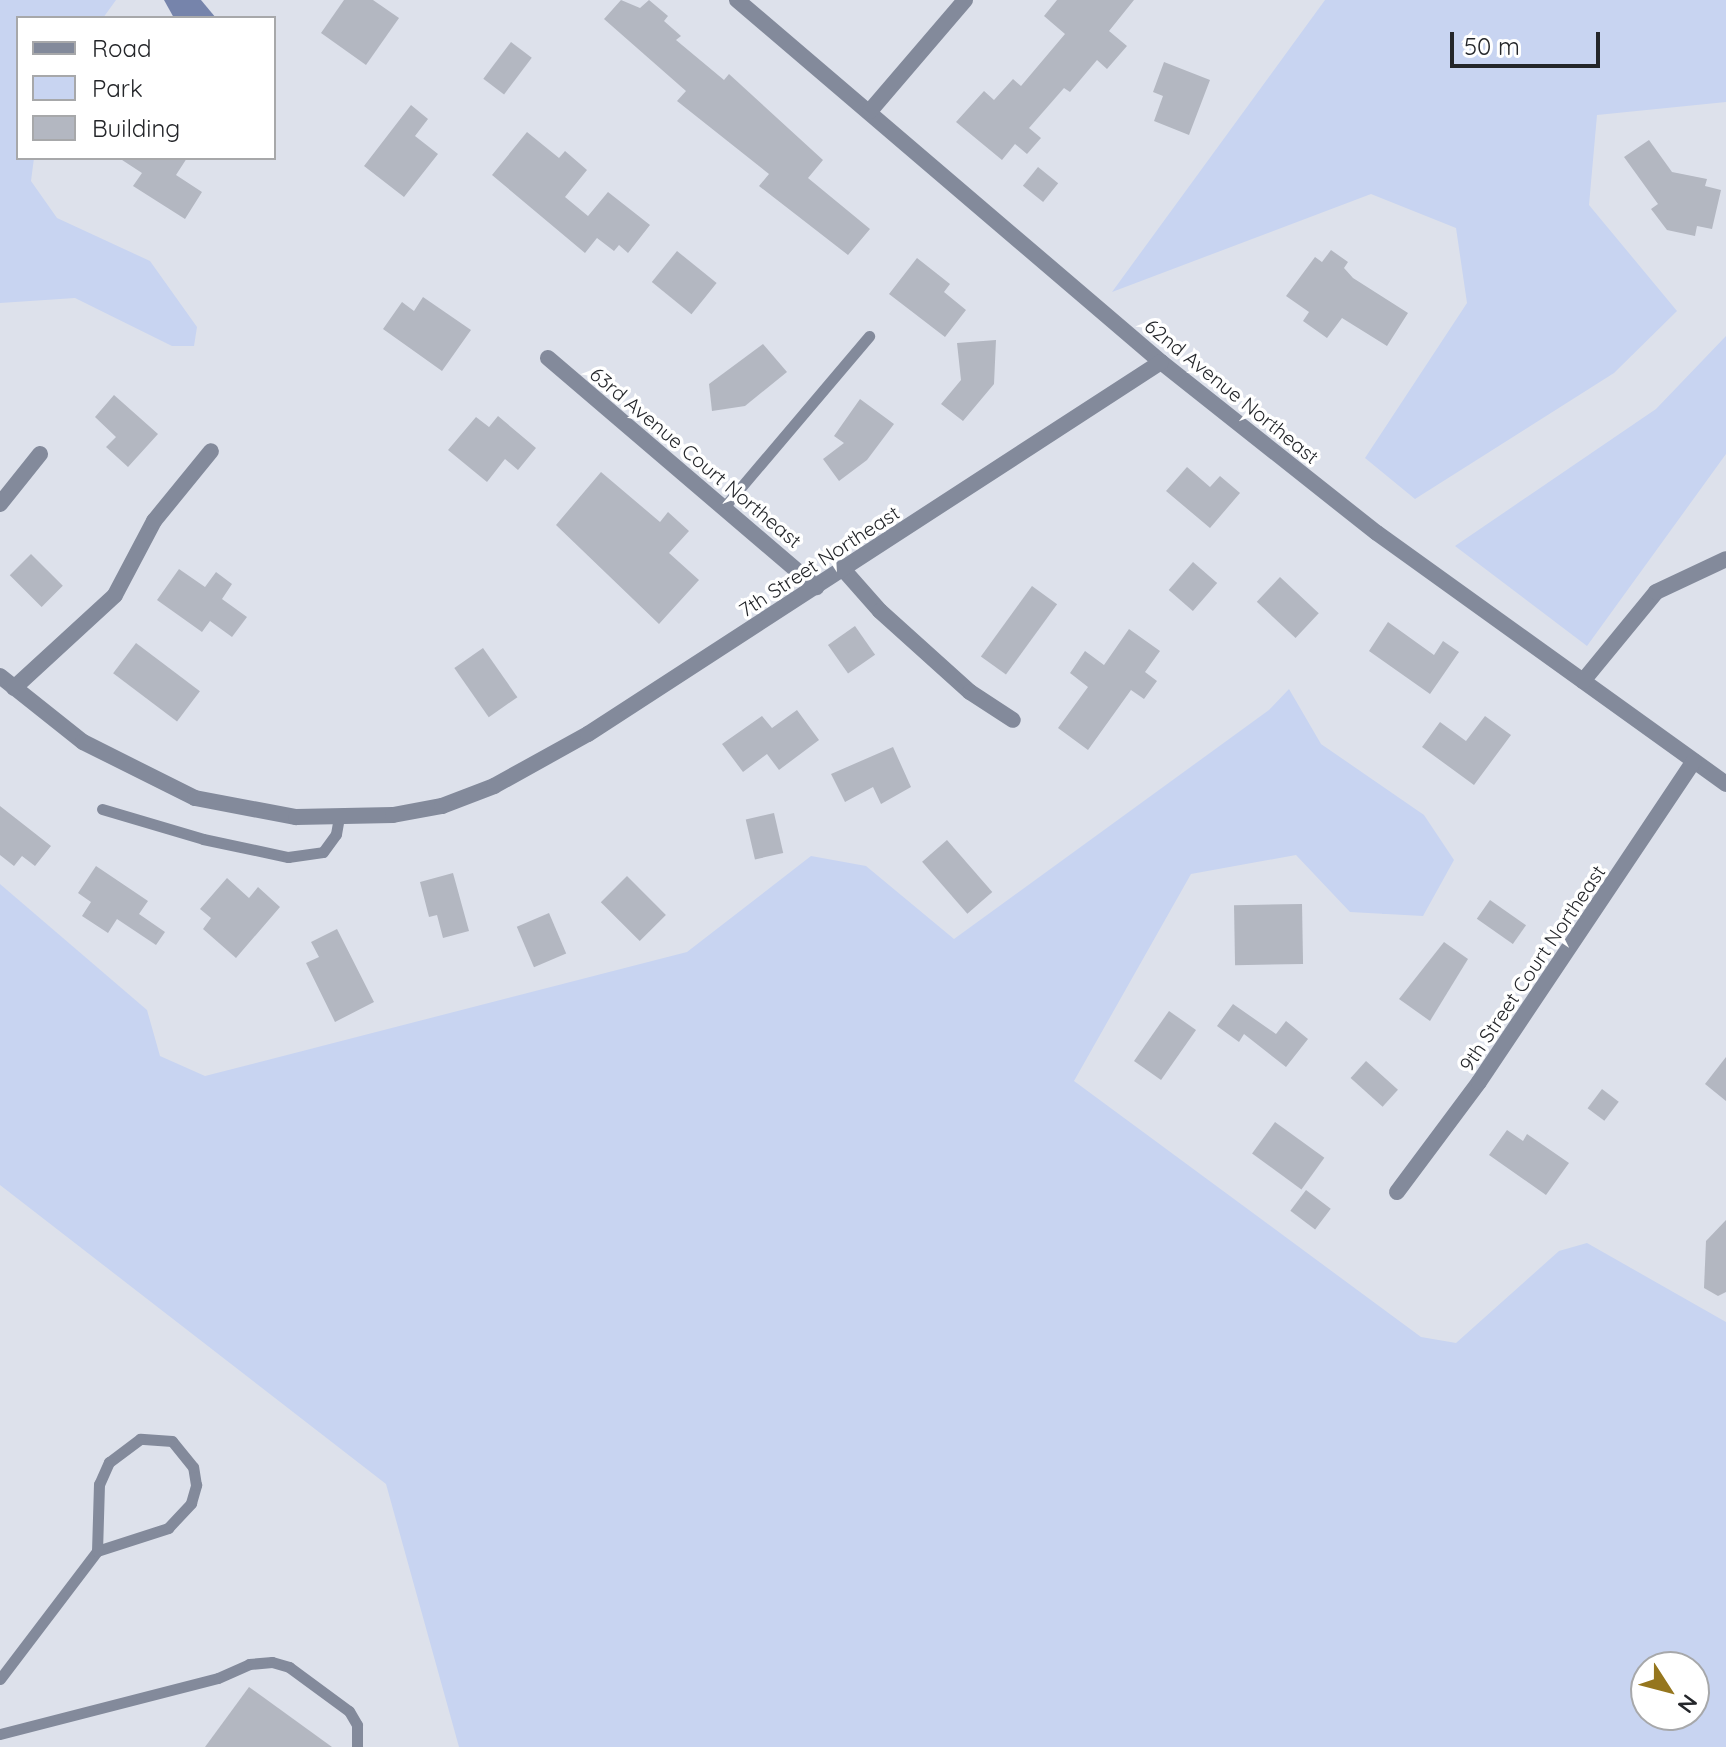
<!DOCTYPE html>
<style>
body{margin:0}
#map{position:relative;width:1726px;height:1747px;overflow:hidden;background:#dde1eb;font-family:Quicksand,sans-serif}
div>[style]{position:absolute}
.green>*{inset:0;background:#c8d4f1}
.water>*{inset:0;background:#7684ab}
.building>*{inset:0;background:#b3b7c1;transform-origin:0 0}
.lane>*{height:11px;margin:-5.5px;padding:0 5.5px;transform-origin:5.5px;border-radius:5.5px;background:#838a9b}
.street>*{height:16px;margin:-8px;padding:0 8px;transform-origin:8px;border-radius:8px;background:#838a9b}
span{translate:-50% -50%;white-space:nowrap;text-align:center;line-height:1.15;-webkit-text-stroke:7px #fff;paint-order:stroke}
.street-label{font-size:20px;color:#24262a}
.legend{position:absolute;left:16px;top:16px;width:260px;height:144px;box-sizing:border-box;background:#fff;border:2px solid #a7a8aa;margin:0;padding:10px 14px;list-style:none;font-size:24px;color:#24262a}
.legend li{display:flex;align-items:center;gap:16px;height:40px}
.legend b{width:40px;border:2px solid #a7a8aa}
.north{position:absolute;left:1630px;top:1651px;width:80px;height:80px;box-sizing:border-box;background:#fff;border:2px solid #a7a8aa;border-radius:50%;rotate:126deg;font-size:22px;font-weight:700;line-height:32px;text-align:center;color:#24262a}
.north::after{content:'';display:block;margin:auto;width:28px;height:36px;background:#95761e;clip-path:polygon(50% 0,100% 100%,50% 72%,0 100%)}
.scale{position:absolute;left:1450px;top:32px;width:150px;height:36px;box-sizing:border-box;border:4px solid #24262a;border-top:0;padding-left:10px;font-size:24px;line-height:28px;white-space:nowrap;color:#24262a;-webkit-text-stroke:6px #fff;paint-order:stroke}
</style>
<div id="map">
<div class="green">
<div style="clip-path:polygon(0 0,116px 0,103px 18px,18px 18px,18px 158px,34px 158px,31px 181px,57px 218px,150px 261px,197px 327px,194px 346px,172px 346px,75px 298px,0 303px)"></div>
<div style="clip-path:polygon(1325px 0,1726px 0,1726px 102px,1597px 115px,1589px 205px,1677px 311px,1614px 373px,1415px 499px,1365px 458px,1467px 303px,1456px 228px,1371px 194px,1112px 292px)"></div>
<div style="clip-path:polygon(1726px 336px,1726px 454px,1587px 646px,1455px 546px,1656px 409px)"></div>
<div style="clip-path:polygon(evenodd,1289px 689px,1321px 744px,1424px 815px,1454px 860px,1423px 916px,1350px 912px,1296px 855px,1191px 874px,1074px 1081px,1421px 1337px,1456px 1343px,1559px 1251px,1587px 1243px,1726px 1322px,1726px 1747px,459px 1747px,386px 1484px,0 1185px,0 884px,147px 1010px,160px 1056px,205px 1076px,687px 952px,811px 856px,866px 866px,954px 939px,1269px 710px,1289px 689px,1694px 1667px,1694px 1715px,1646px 1715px,1646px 1667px,1694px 1667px)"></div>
</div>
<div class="water">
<div style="clip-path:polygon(164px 0,201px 0,216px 18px,174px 18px)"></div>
</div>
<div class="building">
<div style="clip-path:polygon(344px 0,373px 0,399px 18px,366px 65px,321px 33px)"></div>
<div style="clip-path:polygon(621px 0,640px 8px,649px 0,668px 16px,664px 21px,681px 36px,676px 40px,724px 80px,729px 74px,823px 160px,808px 178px,870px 229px,848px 255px,759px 186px,769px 174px,677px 101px,686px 91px,604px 19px)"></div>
<div style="clip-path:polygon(1057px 0,1134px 0,1109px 31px,1127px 46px,1107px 69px,1097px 60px,1070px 92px,1064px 88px,1029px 128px,1041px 138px,1027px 154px,1015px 144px,1002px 160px,956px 122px,984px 91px,994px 100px,1013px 79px,1021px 86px,1065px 34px,1044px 16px)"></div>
<div style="left:511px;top:42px;width:26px;height:46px;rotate:37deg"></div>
<div style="clip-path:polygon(1164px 62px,1210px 80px,1189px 135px,1154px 121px,1163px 96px,1153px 92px)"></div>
<div style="clip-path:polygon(411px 105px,428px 119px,415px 136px,438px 154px,404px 197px,364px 166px)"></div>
<div style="clip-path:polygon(527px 132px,559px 158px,565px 151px,587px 170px,565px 197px,588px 216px,608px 192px,650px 225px,628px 253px,619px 245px,614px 251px,597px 238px,585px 253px,492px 175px)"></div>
<div style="clip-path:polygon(1649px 140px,1672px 172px,1707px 179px,1705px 186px,1721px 190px,1712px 229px,1697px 226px,1695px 236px,1667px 230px,1651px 209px,1658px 204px,1624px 157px)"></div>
<div style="clip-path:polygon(119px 158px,187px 158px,176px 175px,202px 192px,185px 219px,133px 186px,142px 173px)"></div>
<div style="left:1038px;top:167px;width:26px;height:24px;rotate:39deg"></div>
<div style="clip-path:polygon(1331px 250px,1348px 262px,1344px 268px,1353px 278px,1408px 313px,1387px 346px,1342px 318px,1327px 338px,1303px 321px,1309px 312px,1286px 296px,1315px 257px,1322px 262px)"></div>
<div style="left:677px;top:251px;width:51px;height:40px;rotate:39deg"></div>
<div style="clip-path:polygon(917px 258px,950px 284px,944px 292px,966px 310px,945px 337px,889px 294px)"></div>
<div style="clip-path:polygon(423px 297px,471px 330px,442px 371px,383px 329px,402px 302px,414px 311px)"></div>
<div style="clip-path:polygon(996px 340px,994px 384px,963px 421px,941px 404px,961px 380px,957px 343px)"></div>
<div style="clip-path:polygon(763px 344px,787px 372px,745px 406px,712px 411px,709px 384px)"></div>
<div style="clip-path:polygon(114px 395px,158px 434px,128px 467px,106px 447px,116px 437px,95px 417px)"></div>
<div style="clip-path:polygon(860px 399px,894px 424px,867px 460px,839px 481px,823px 459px,844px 443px,834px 436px)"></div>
<div style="clip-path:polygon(498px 416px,536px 448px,518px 470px,505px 459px,487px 482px,448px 450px,476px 417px,489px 427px)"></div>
<div style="clip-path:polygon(1187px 467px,1210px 487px,1220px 476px,1240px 493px,1210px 528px,1166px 491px)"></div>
<div style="clip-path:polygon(601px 472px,660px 522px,668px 512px,689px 531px,669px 553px,699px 580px,659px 624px,556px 525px)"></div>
<div style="left:31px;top:554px;width:45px;height:30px;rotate:45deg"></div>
<div style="left:1193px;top:562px;width:32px;height:37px;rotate:41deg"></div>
<div style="clip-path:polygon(179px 569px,205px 587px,216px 572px,232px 584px,222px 599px,247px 617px,232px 637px,210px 621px,202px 632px,157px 600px)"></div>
<div style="left:1280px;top:577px;width:53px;height:34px;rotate:43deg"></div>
<div style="left:1032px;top:586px;width:31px;height:87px;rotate:36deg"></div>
<div style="clip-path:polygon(1388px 622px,1434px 655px,1443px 641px,1459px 652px,1430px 694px,1369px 651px)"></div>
<div style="left:855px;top:626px;width:35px;height:33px;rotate:55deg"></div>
<div style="clip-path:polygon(1129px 629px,1160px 651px,1145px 672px,1157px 681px,1144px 699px,1131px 690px,1088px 750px,1058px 728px,1088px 687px,1070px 673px,1085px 651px,1104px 665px)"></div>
<div style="left:136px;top:643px;width:80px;height:38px;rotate:37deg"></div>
<div style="left:483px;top:648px;width:60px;height:35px;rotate:55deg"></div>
<div style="clip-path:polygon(797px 710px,819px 740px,779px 770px,767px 754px,743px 772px,722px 744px,762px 716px,772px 728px)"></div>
<div style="clip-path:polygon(1485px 716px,1511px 735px,1474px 785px,1422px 747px,1440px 722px,1466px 741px)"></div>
<div style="clip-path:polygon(893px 747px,911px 787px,881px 804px,873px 787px,845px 802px,831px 774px)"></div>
<div style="clip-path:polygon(0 806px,51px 846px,35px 866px,22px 856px,14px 866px,0 855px)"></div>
<div style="left:774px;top:813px;width:41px;height:29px;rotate:77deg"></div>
<div style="left:947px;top:840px;width:69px;height:33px;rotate:49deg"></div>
<div style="clip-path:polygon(96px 866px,148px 901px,139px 914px,165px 932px,156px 945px,117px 919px,108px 933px,82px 916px,91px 902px,78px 893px)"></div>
<div style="clip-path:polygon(453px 873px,469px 931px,443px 938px,437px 915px,429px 917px,420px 882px)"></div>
<div style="left:627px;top:876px;width:55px;height:37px;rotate:45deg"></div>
<div style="clip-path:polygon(227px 878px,249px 898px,258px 887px,280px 907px,236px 958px,203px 929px,211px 918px,200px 909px)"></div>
<div style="left:1490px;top:900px;width:44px;height:23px;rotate:35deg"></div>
<div style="left:1302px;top:904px;width:60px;height:68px;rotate:89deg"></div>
<div style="left:549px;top:913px;width:44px;height:35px;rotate:67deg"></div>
<div style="clip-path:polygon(337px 929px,374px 1002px,335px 1022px,306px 963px,319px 957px,311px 942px)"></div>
<div style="clip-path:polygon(1444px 942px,1468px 959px,1430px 1021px,1399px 999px)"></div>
<div style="clip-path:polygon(1233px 1004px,1276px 1034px,1286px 1021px,1308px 1039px,1286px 1067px,1244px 1034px,1239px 1042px,1217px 1026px)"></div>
<div style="left:1169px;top:1011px;width:33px;height:61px;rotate:35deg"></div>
<div style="clip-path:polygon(1726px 1057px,1726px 1101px,1705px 1084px)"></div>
<div style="left:1366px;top:1061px;width:43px;height:23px;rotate:42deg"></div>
<div style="left:1602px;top:1089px;width:21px;height:24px;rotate:37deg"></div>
<div style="left:1275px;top:1122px;width:61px;height:39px;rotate:36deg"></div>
<div style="clip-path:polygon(1507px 1130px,1523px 1141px,1527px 1134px,1569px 1163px,1546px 1195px,1489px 1155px)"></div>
<div style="left:1306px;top:1190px;width:31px;height:26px;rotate:37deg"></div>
<div style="clip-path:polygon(1726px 1220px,1726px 1292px,1718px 1296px,1704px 1288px,1706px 1241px)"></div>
<div style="clip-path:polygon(249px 1687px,332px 1747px,205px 1747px)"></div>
</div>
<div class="lane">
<div style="left:725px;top:506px;width:223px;rotate:-49.7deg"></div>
<div style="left:102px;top:809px;width:105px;rotate:16.5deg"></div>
<div style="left:203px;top:839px;width:87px;rotate:12deg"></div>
<div style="left:288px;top:857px;width:35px;rotate:-8deg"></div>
<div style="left:323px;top:852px;width:22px;rotate:-54deg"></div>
<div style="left:336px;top:834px;width:17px;rotate:-80deg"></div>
<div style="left:0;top:1679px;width:161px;rotate:-52.8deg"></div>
<div style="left:97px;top:1551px;width:75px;rotate:-17.9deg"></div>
<div style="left:168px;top:1528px;width:34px;rotate:-47deg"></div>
<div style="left:191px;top:1503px;width:19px;rotate:-74deg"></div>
<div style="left:196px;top:1485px;width:18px;rotate:-99deg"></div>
<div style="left:193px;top:1467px;width:33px;rotate:-129deg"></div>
<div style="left:172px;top:1441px;width:32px;rotate:-176deg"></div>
<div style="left:140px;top:1439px;width:39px;rotate:143deg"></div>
<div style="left:109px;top:1462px;width:24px;rotate:114deg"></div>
<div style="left:99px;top:1484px;width:67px;rotate:91.7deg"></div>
<div style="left:0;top:1734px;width:225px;rotate:-14.4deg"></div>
<div style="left:218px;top:1678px;width:34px;rotate:-24deg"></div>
<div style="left:249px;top:1664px;width:23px;rotate:-5deg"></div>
<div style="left:272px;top:1662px;width:18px;rotate:16deg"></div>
<div style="left:289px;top:1667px;width:74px;rotate:36.3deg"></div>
<div style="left:349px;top:1711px;width:16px;rotate:60deg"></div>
<div style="left:357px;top:1725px;width:22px;rotate:90deg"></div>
</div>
<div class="street">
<div style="left:737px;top:0;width:558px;rotate:40.49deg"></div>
<div style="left:1161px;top:362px;width:275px;rotate:38.4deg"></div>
<div style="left:1377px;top:533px;width:430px;rotate:35.7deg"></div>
<div style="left:870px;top:111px;width:146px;rotate:-49.4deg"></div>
<div style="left:548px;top:358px;width:353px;rotate:40.5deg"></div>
<div style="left:0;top:504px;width:64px;rotate:-51.3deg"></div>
<div style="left:842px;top:568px;width:57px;rotate:48.5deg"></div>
<div style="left:880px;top:611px;width:121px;rotate:42deg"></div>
<div style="left:970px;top:692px;width:51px;rotate:33.1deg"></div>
<div style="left:0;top:676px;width:106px;rotate:38.5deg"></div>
<div style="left:83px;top:742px;width:125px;rotate:26.6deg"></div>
<div style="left:195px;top:798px;width:103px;rotate:10.7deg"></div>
<div style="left:296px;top:817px;width:97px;rotate:-1.2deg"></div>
<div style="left:393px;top:815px;width:50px;rotate:-10.4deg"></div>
<div style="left:442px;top:806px;width:56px;rotate:-21deg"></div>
<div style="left:494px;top:786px;width:107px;rotate:-29deg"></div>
<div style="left:588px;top:734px;width:683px;rotate:-32.99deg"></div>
<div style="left:1583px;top:681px;width:115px;rotate:-50.6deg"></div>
<div style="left:1656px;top:592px;width:77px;rotate:-25.2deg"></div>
<div style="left:14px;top:688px;width:137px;rotate:-42.6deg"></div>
<div style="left:115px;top:595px;width:84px;rotate:-62.2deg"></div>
<div style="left:154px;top:521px;width:90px;rotate:-50.8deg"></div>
<div style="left:1397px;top:1192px;width:137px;rotate:-53.3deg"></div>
<div style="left:1479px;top:1082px;width:386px;rotate:-56.2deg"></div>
</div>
<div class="street-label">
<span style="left:1232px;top:391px;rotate:39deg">62nd Avenue Northeast</span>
<span style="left:696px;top:457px;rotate:40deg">63rd Avenue Court Northeast</span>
<span style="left:819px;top:561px;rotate:-33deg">7th Street Northeast</span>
<span style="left:1532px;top:968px;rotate:-56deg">9th Street Court Northeast</span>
</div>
<ul class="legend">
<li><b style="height:10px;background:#838a9b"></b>Road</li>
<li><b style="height:22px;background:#c8d4f1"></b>Park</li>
<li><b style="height:22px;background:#b3b7c1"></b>Building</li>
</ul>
<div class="north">N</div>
<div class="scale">50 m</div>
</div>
